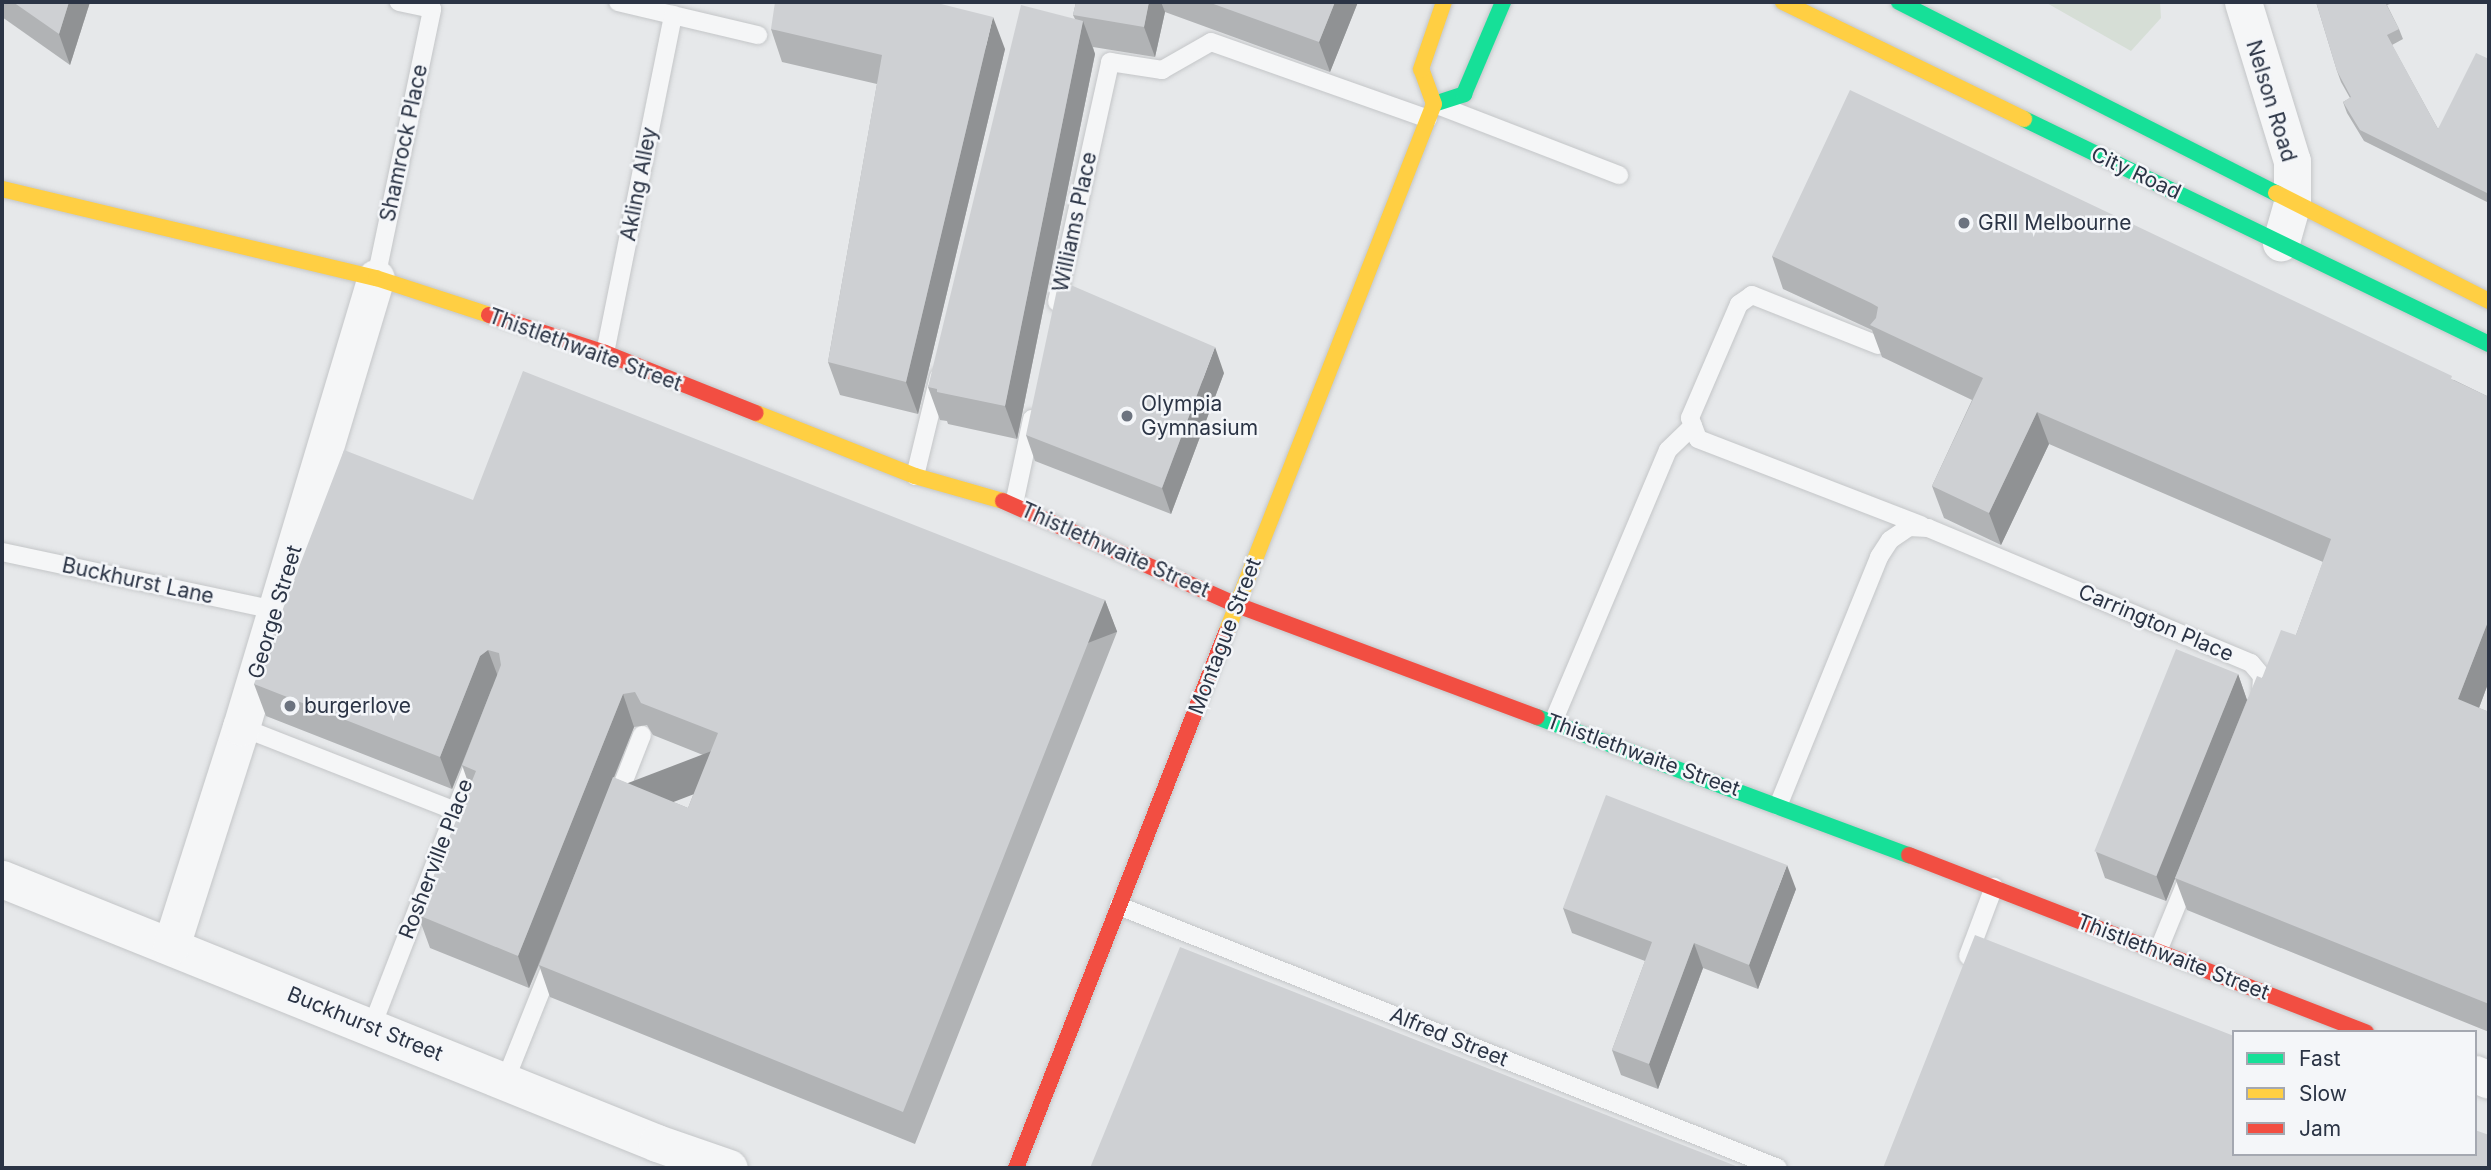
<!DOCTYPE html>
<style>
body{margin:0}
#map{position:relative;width:2491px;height:1170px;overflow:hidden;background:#e6e8ea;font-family:Inter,sans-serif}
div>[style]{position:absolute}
.green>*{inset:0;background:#d6ded6}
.roads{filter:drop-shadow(0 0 2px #c4c6c8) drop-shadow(0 0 2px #c4c6c8)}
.lane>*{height:18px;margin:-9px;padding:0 9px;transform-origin:9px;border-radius:9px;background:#f5f6f7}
.street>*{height:37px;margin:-18.5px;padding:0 18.5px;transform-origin:18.5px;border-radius:18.5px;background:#f5f6f7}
.fast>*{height:16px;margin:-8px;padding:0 8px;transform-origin:8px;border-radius:8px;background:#16e098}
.slow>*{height:16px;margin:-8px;padding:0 8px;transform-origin:8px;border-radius:8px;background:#ffcf43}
.jam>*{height:16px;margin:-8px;padding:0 8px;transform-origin:8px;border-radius:8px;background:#f24e42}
.wall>*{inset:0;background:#b1b3b5}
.shaded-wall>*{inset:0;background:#909294;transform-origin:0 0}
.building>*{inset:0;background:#ced0d3;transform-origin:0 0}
.dots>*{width:19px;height:19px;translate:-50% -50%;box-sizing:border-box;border:4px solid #f4f6f9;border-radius:50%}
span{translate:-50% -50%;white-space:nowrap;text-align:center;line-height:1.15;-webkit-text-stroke:5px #f4f6f9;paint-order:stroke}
.street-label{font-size:21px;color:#2b3445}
.poi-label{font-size:21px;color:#2b3445}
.left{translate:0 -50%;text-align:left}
.frame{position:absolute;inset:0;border:4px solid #2b3445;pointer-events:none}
.legend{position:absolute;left:2232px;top:1030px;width:245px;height:126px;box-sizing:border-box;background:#f4f6f9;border:2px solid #a4a8b1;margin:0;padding:9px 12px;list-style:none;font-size:21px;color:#2b3445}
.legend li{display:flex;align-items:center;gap:14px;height:35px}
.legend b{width:35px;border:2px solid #a4a8b1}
</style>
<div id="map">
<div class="green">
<div style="clip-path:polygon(2045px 2px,2160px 2px,2161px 18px,2131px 51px)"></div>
</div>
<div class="roads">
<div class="lane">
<div style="left:618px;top:2px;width:144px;rotate:13.3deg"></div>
<div style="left:1440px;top:106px;width:192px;rotate:21.1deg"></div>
<div style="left:376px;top:278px;width:275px;rotate:-78.2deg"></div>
<div style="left:432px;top:9px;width:34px;rotate:-168deg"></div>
<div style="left:1057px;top:302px;width:246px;rotate:-77.5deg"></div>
<div style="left:1110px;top:62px;width:53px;rotate:8.7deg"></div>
<div style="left:1162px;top:70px;width:56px;rotate:-29.7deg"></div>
<div style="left:1211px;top:42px;width:230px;rotate:19.5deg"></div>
<div style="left:1878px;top:345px;width:136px;rotate:-158.4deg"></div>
<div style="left:1752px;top:295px;width:16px;rotate:145deg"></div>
<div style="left:1739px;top:304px;width:124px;rotate:113.3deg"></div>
<div style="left:1690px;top:418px;width:22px;rotate:69deg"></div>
<div style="left:1698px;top:439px;width:239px;rotate:21.1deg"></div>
<div style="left:605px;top:353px;width:345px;rotate:-78.6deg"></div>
<div style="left:915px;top:476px;width:102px;rotate:-76.4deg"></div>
<div style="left:1014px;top:504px;width:87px;rotate:-78deg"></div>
<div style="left:2px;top:552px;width:279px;rotate:12deg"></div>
<div style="left:1553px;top:722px;width:295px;rotate:-67.1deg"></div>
<div style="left:1668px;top:450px;width:35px;rotate:-44deg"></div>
<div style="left:241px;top:727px;width:230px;rotate:21.4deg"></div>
<div style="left:616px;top:801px;width:71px;rotate:-68.5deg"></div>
<div style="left:1778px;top:806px;width:269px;rotate:-67.9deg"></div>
<div style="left:1879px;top:557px;width:20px;rotate:-57deg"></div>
<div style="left:1890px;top:540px;width:23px;rotate:-34deg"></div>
<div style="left:1909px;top:527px;width:19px;rotate:3deg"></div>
<div style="left:1928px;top:528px;width:350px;rotate:22.7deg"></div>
<div style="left:2251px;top:663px;width:17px;rotate:50deg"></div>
<div style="left:2262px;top:676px;width:22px;rotate:93deg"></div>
<div style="left:1119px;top:906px;width:709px;rotate:21.68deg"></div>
<div style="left:2158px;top:951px;width:84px;rotate:-67.7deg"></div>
<div style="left:1968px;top:956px;width:74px;rotate:-69.4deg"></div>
<div style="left:372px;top:1026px;width:287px;rotate:-68.8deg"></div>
<div style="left:505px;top:1081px;width:129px;rotate:-68.2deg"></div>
</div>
<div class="street">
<div style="left:2243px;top:2px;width:166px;rotate:72.9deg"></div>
<div style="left:2292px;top:161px;width:42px;rotate:90deg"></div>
<div style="left:2292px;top:203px;width:41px;rotate:105.8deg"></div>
<div style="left:2px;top:879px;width:706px;rotate:21.95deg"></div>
<div style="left:657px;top:1143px;width:76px;rotate:19.1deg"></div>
<div style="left:171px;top:946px;width:230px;rotate:-72.3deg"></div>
<div style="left:241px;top:727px;width:469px;rotate:-73.3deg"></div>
<div style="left:2475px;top:1074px;width:15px;rotate:23deg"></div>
</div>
<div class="fast">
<div style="left:1899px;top:2px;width:423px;rotate:26.9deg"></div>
<div style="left:1434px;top:104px;width:32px;rotate:-18deg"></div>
<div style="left:1464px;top:94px;width:100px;rotate:-67deg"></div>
<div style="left:2024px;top:119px;width:517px;rotate:25.82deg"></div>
<div style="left:1537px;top:717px;width:397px;rotate:20.4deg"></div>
</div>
<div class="slow">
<div style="left:1783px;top:2px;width:268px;rotate:25.9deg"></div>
<div style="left:2px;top:189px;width:384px;rotate:13.4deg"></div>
<div style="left:376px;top:278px;width:119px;rotate:18.1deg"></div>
<div style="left:2276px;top:193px;width:239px;rotate:26.9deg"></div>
<div style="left:756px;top:413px;width:171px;rotate:21.6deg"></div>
<div style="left:915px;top:476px;width:91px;rotate:15.9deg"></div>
<div style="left:1226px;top:633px;width:568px;rotate:-68.54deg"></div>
<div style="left:1434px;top:104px;width:37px;rotate:-110deg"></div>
<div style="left:1421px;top:69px;width:71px;rotate:-71.1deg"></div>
</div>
<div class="jam">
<div style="left:489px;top:315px;width:122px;rotate:18.1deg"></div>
<div style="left:605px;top:353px;width:162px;rotate:21.7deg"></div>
<div style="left:1003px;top:501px;width:256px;rotate:24deg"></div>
<div style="left:1237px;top:605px;width:320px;rotate:20.5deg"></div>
<div style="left:1909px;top:855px;width:490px;rotate:21.2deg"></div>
<div style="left:1016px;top:1168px;width:575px;rotate:-68.57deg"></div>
</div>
</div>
<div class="wall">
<div style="clip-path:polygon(2px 2px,90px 2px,70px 65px,2px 17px)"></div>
<div style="clip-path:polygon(1076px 2px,1358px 2px,1330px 72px,1165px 12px,1155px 57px,1093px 47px,1095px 54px,1017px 439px,948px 424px,947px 421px,940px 420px,928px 387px,1075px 19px,1073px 15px)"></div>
<div style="clip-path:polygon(2316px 2px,2396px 2px,2387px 5px,2399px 29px,2403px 39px,2392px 45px,2438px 129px,2489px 59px,2489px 203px,2364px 141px,2347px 113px,2343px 102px,2350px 98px,2341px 82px,2337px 71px)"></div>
<div style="clip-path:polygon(771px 29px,1005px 49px,918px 414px,840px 395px,828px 362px,877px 84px,782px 62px)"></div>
<div style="clip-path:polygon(1772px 256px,2454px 380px,2489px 397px,2489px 681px,2479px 708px,2489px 712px,2489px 1032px,2187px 910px,2175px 878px,2166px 901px,2105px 878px,2096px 852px,2238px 674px,2247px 700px,2262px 678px,2296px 635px,2323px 562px,2049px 444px,2001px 545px,1944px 518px,1932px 486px,1972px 400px,1882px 357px,1872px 330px,1783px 289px)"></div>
<div style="clip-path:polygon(1224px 373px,1171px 514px,1035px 461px,1026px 435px)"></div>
<div style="clip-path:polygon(evenodd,473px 500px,1105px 600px,1117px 632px,915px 1144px,550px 997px,539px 965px,529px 988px,430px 948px,418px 915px,470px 788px,462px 765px,452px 789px,266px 716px,254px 684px,473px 500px,647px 725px,653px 735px,708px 757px,688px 808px,614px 778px,634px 727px,647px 725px)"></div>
<div style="clip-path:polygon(1796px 889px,1758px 989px,1703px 968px,1658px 1089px,1621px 1075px,1612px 1050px,1645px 961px,1572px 933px,1563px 908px)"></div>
</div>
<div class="shaded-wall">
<div style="clip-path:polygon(69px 2px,90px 2px,70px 65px,59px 34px)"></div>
<div style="clip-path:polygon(1149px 2px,1161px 2px,1165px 12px,1155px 57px,1144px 27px)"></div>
<div style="clip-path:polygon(1335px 2px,1358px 2px,1330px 72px,1319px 42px)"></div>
<div style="clip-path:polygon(993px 17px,1005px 49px,918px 414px,906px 382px)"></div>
<div style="clip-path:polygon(1083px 21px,1095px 54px,1017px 439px,1005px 406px)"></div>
<div style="clip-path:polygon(1215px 347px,1224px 373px,1171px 514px,1162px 488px)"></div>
<div style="clip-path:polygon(2037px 412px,2049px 444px,2001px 545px,1989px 513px)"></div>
<div style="left:1105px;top:600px;width:34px;height:550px;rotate:69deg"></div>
<div style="clip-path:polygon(2489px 619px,2489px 681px,2470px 732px,2458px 699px)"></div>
<div style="clip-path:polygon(488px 650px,500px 682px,492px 688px,452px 789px,440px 757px,480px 656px)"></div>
<div style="clip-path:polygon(2238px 674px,2247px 700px,2166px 901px,2156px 875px)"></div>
<div style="clip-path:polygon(623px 694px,634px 727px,529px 988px,518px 956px)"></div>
<div style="clip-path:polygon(1787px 865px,1796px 889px,1758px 989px,1749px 965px)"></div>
<div style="clip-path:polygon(1694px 943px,1703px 968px,1658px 1089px,1649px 1064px)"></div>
</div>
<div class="building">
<div style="clip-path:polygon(13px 2px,69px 2px,59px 34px)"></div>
<div style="clip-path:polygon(775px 2px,933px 2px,993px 17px,906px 382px,828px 362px,882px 55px,771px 29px)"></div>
<div style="clip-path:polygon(1076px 2px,1149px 2px,1144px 27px,1073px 15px)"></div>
<div style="clip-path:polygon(1208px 2px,1335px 2px,1319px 42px)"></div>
<div style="clip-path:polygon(2316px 2px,2385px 2px,2399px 29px,2387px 35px,2438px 129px,2476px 53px,2489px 59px,2489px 194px,2360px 130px,2343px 102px,2351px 97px,2337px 71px)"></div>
<div style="clip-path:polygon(1021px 5px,1083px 21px,1005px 406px,937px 392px,937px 389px,928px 387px)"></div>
<div style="clip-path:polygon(1850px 90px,2452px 376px,2451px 379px,2489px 397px,2489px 619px,2458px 699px,2489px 712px,2489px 1004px,2175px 878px,2257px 676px,2262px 678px,2281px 630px,2296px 635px,2331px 539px,2037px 412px,1989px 513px,1932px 486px,1983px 378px,1870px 325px,1876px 318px,1878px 307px,1871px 303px,1772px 256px)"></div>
<div style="clip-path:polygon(1059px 280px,1215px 347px,1162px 488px,1026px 435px)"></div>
<div style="clip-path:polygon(523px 371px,1105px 600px,903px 1112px,539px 965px,613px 777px,688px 808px,718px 733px,641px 703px,635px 692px,623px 694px,518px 956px,418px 915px,476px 771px,462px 765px,501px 665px,499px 653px,488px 650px,480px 656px,440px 757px,254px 684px,344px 450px,473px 500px)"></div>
<div style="left:2176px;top:649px;width:67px;height:218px;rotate:22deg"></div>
<div style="clip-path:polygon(1606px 795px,1787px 865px,1749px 965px,1694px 943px,1649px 1064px,1612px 1050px,1652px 942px,1563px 908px)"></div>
<div style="clip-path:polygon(1975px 935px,2234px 1036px,2234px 1154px,2475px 1154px,2475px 1130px,2489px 1135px,2489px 1168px,1883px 1168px)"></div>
<div style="clip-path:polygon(1180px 947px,1741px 1168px,1090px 1168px)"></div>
</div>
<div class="dots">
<div style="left:1964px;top:223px;background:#6c737f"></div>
<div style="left:1127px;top:416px;background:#6c737f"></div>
<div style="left:290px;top:706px;background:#6c737f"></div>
</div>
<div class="street-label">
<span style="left:2271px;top:101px;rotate:73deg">Nelson Road</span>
<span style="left:404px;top:143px;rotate:-78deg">Shamrock Place</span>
<span style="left:2136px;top:173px;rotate:25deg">City Road</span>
<span style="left:639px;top:184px;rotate:-79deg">Akling Alley</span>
<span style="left:1075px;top:222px;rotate:-78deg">Williams Place</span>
<span style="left:585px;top:350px;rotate:20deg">Thistlethwaite Street</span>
<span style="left:1115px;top:550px;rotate:24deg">Thistlethwaite Street</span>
<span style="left:138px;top:581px;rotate:12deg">Buckhurst Lane</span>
<span style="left:275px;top:612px;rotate:-73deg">George Street</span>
<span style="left:2156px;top:623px;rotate:23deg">Carrington Place</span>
<span style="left:1225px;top:636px;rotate:-69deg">Montague Street</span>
<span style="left:1643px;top:755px;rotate:20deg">Thistlethwaite Street</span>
<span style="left:436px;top:859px;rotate:-69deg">Rosherville Place</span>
<span style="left:2173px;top:957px;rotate:21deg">Thistlethwaite Street</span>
<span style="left:365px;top:1024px;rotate:22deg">Buckhurst Street</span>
<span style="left:1449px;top:1037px;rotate:22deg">Alfred Street</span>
</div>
<div class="poi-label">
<span class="left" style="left:1978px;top:223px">GRII Melbourne</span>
<span class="left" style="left:1141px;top:416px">Olympia<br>Gymnasium</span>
<span class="left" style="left:304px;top:706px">burgerlove</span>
</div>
<div class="frame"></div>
<ul class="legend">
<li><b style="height:9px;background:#16e098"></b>Fast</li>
<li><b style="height:9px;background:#ffcf43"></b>Slow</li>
<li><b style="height:9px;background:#f24e42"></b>Jam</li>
</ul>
</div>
